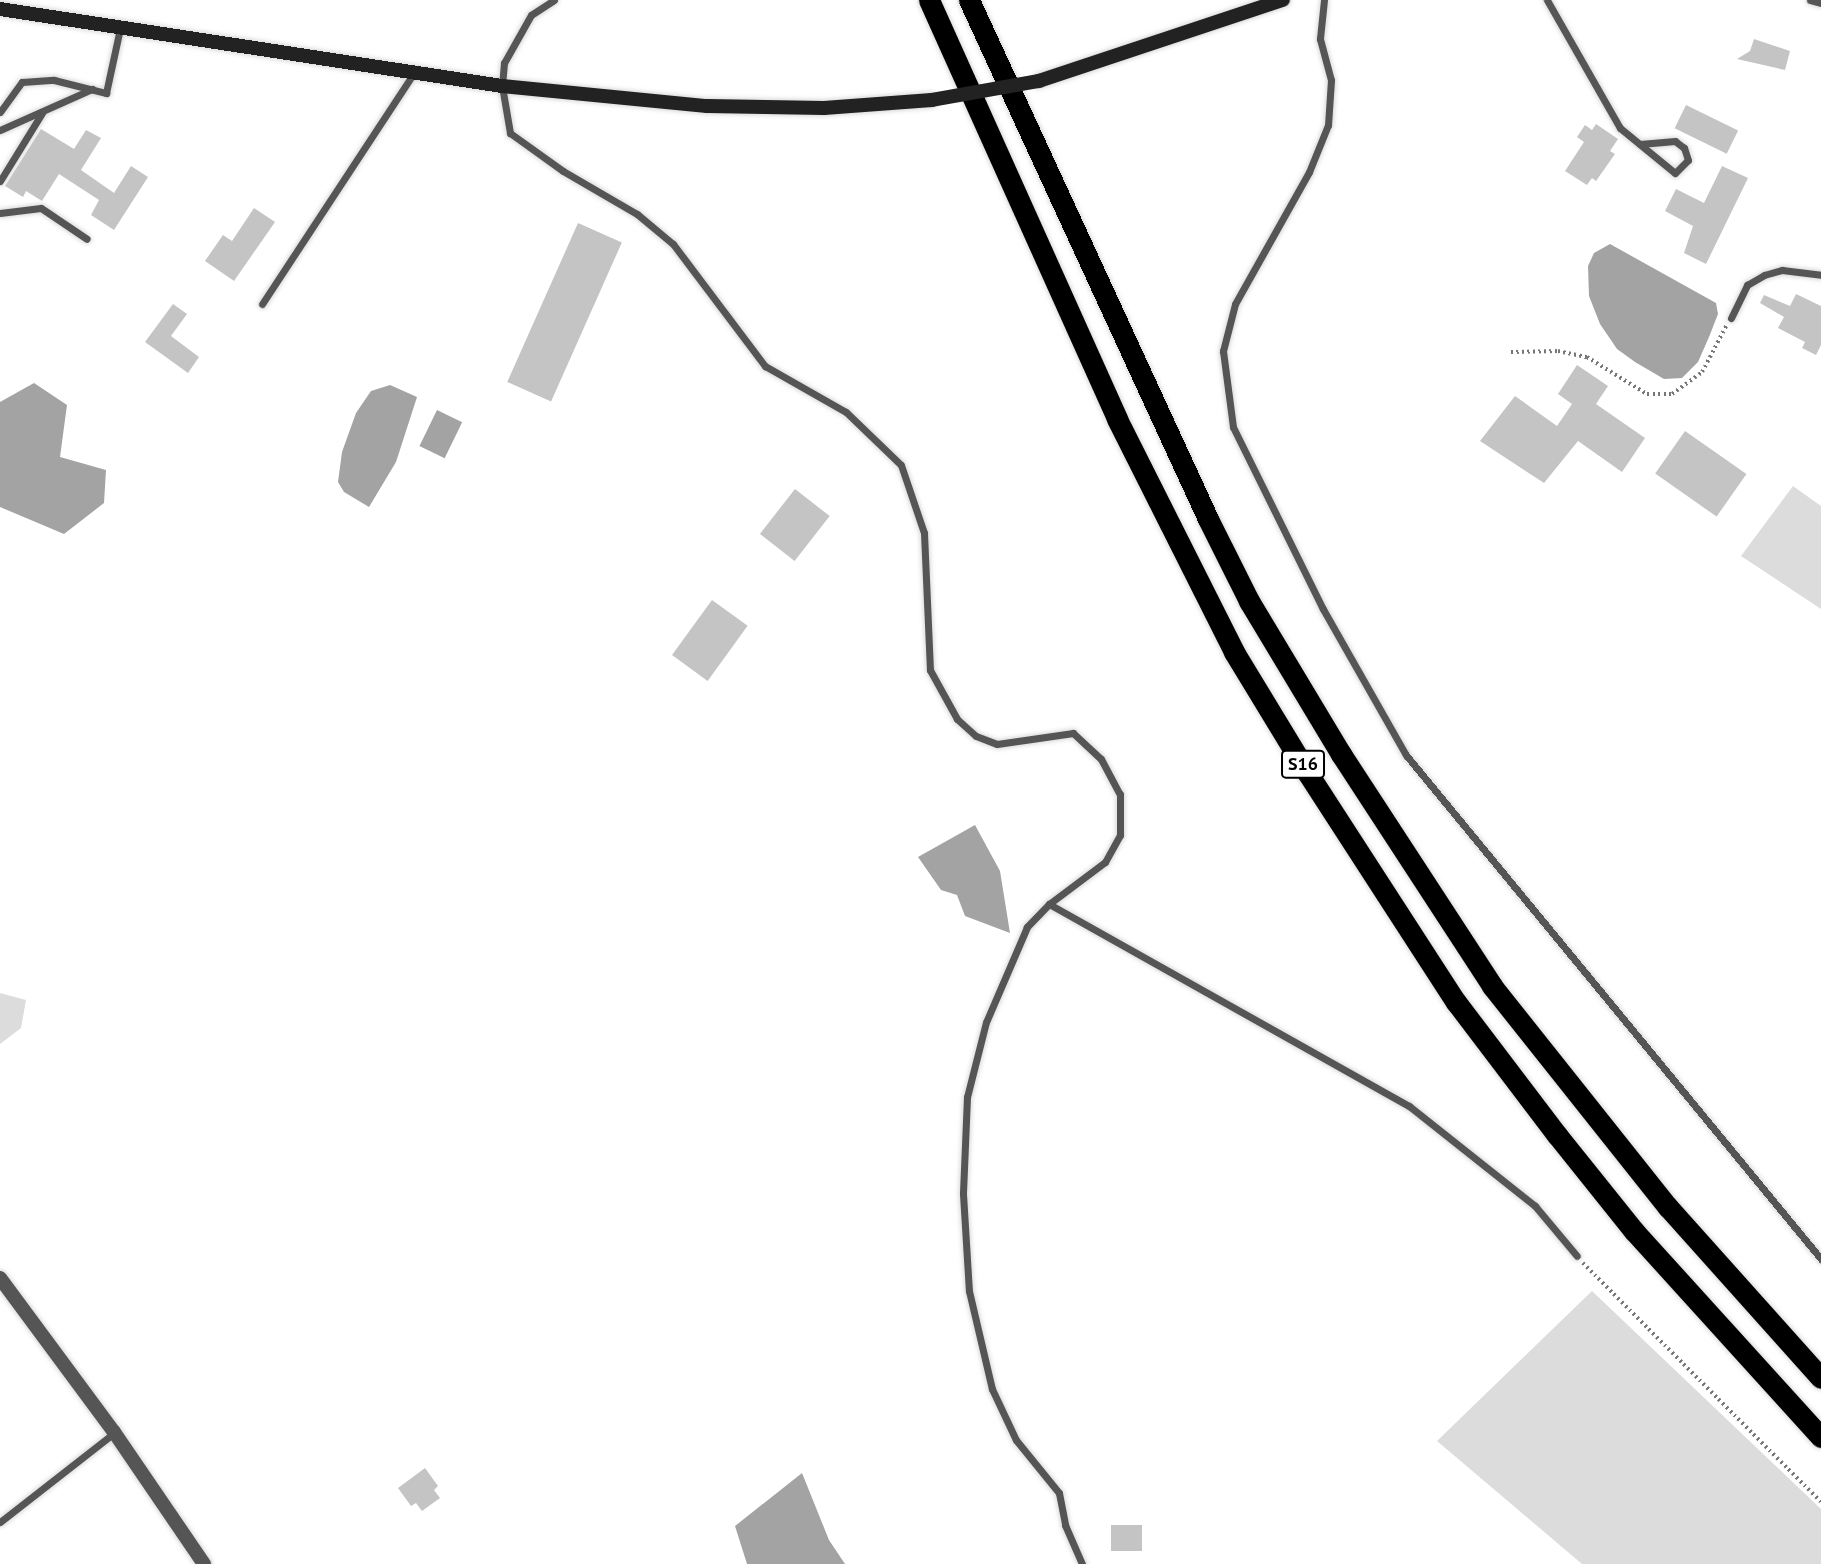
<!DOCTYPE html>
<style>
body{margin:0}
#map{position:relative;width:1821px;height:1564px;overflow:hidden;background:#fff;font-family:"PT Sans",sans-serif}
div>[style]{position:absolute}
.green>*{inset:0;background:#dcdcdc}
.water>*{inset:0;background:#a3a3a3;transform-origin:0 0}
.building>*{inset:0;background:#c4c4c4;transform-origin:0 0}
.path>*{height:3.5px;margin-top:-1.75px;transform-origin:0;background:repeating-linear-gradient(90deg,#777 0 2px,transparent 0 5.5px)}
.roads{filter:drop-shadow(0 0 2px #dbdbdb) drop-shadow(0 0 2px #dbdbdb)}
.lane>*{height:7px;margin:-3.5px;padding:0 3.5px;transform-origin:3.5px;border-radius:3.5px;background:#555}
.street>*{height:14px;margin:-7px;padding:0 7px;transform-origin:7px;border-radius:7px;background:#555}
.secondary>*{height:14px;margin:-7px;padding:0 7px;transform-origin:7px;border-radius:7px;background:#222}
.highway>*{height:21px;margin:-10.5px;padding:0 10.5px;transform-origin:10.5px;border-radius:10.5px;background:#000}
.secondary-bridge>*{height:14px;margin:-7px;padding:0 7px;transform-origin:7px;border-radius:7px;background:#222}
span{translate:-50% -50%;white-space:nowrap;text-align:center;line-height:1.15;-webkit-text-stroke:5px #fff;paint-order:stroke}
.shield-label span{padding:2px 5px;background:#fff;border:2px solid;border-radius:5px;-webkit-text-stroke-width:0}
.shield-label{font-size:18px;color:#000;font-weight:700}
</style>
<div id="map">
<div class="green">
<div style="clip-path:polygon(1793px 486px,1821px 506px,1821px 609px,1741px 556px)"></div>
<div style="clip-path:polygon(0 993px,26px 1000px,21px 1028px,0 1044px)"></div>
<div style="clip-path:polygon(1592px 1291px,1821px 1509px,1821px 1564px,1582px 1564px,1437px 1441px)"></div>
</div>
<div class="water">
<div style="clip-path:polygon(1610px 244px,1716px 303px,1718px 314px,1709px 337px,1698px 362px,1682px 378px,1664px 379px,1635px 362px,1617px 349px,1600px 324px,1589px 296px,1588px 266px,1594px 253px)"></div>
<div style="clip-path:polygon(34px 383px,67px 405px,60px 457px,106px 470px,104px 503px,64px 534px,0 507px,0 402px)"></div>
<div style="clip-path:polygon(390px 385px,417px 397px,396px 462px,369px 507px,344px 492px,338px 482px,342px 452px,356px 413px,371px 391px)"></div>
<div style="left:437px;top:410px;width:28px;height:40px;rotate:26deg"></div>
<div style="clip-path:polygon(975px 825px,1000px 871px,1010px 933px,965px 916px,957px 895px,941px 890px,918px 857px)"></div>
<div style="clip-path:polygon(802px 1473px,829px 1540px,845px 1564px,747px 1564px,735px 1526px)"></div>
</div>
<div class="building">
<div style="clip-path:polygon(1754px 39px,1790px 51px,1785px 70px,1737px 59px,1750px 51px)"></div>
<div style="left:1686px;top:105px;width:58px;height:26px;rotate:26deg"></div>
<div style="clip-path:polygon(1596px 124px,1618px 139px,1610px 151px,1615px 154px,1596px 181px,1592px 178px,1587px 185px,1565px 171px,1584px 142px,1577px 137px,1585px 125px,1592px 130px)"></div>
<div style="clip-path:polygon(41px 129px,74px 149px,86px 130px,101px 138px,81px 170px,114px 193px,131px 166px,148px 177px,114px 230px,91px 215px,99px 200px,59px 174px,42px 201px,26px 191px,23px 197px,5px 186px)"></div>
<div style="clip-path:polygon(1722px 166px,1748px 178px,1706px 264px,1684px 253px,1693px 226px,1665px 211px,1676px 189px,1704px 203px)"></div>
<div style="clip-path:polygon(254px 208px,275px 222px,234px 281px,205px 261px,223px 235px,232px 241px)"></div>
<div style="left:578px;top:223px;width:48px;height:174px;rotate:24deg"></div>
<div style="clip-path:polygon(1796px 294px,1821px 306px,1821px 345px,1816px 355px,1802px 348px,1805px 342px,1778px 328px,1784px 317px,1760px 303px,1764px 295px,1790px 306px)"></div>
<div style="clip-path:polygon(173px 304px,187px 314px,171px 336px,199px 357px,188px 373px,145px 342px)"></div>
<div style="clip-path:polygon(1577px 365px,1608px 386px,1596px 404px,1645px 438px,1622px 472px,1578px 441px,1544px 483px,1480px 441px,1515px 396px,1557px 426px,1572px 404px,1558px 394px)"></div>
<div style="left:1685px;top:431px;width:75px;height:52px;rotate:35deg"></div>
<div style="left:795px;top:489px;width:44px;height:57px;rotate:38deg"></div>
<div style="left:712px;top:600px;width:44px;height:68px;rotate:36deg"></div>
<div style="clip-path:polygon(425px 1468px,438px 1486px,434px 1490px,440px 1498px,422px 1511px,416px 1503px,411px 1506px,398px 1488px)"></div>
<div style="left:1111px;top:1525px;width:31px;height:26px"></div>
</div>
<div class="path">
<div style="left:1511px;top:352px;width:47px;rotate:-1.2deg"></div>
<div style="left:1558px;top:351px;width:30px;rotate:12deg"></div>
<div style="left:1587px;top:357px;width:70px;rotate:31.7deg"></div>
<div style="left:1647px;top:394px;width:25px"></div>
<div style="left:1672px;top:394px;width:37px;rotate:-36deg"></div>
<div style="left:1702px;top:372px;width:52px;rotate:-62.4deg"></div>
<div style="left:1583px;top:1263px;width:337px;rotate:45.1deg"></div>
</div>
<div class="roads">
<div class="lane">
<div style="left:554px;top:0;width:27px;rotate:147deg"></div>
<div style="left:531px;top:15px;width:55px;rotate:119.4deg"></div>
<div style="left:504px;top:63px;width:23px;rotate:95deg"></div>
<div style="left:502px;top:86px;width:48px;rotate:80.3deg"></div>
<div style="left:510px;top:133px;width:65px;rotate:35.6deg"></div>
<div style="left:563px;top:171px;width:86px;rotate:30.2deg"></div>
<div style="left:637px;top:214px;width:47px;rotate:39.8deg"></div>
<div style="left:673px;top:244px;width:153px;rotate:53deg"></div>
<div style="left:765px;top:366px;width:93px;rotate:29.6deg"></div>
<div style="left:846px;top:412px;width:76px;rotate:43.9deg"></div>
<div style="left:901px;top:465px;width:72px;rotate:71.3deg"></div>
<div style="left:924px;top:533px;width:137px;rotate:87.5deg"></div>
<div style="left:930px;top:670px;width:56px;rotate:61.1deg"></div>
<div style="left:957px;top:719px;width:25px;rotate:42deg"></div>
<div style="left:976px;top:736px;width:22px;rotate:21deg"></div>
<div style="left:997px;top:744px;width:77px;rotate:-8.2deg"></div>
<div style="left:1073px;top:733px;width:38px;rotate:43deg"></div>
<div style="left:1101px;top:759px;width:40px;rotate:62deg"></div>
<div style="left:1120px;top:794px;width:41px;rotate:90deg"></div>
<div style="left:1120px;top:835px;width:31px;rotate:119deg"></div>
<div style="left:1105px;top:862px;width:70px;rotate:143.1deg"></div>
<div style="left:1049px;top:904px;width:32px;rotate:134deg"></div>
<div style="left:1027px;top:927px;width:103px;rotate:113.3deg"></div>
<div style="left:986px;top:1022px;width:77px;rotate:104.2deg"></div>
<div style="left:967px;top:1097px;width:97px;rotate:92.4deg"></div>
<div style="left:963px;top:1194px;width:97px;rotate:86.5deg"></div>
<div style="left:969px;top:1291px;width:101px;rotate:76.8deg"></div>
<div style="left:992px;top:1389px;width:56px;rotate:64.8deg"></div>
<div style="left:1016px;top:1440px;width:68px;rotate:50.9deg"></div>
<div style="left:1059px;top:1493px;width:33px;rotate:79deg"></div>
<div style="left:1065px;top:1525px;width:43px;rotate:66.4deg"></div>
<div style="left:1324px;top:0;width:39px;rotate:96deg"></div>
<div style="left:1320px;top:39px;width:42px;rotate:75deg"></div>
<div style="left:1331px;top:80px;width:45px;rotate:93.8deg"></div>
<div style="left:1328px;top:125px;width:51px;rotate:112deg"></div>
<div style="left:1309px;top:172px;width:151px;rotate:119.3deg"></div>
<div style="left:1235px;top:304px;width:49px;rotate:104.3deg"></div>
<div style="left:1223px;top:351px;width:77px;rotate:82.5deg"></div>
<div style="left:1233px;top:427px;width:203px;rotate:63.7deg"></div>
<div style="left:1323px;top:609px;width:168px;rotate:60.4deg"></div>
<div style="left:1406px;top:755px;width:653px;rotate:50.53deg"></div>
<div style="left:1547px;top:0;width:147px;rotate:60.3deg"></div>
<div style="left:1620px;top:128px;width:71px;rotate:39.3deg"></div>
<div style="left:1675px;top:173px;width:18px;rotate:-45deg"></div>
<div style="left:1688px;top:160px;width:13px;rotate:-108deg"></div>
<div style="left:1684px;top:148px;width:11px;rotate:-142deg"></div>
<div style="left:1675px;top:141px;width:35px;rotate:175deg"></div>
<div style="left:1810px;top:0;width:11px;rotate:15deg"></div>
<div style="left:0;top:112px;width:37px;rotate:-54deg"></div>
<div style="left:22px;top:82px;width:32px;rotate:-4deg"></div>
<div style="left:54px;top:80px;width:54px;rotate:14deg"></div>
<div style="left:106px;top:93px;width:66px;rotate:-77.8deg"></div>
<div style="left:0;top:130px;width:101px;rotate:-24deg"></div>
<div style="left:0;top:181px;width:80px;rotate:-58.3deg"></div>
<div style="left:0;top:213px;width:41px;rotate:-7deg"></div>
<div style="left:41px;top:208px;width:55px;rotate:34deg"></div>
<div style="left:262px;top:304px;width:277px;rotate:-56.7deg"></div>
<div style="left:1731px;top:318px;width:37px;rotate:-64deg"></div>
<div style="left:1747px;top:285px;width:20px;rotate:-30deg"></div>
<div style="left:1764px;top:275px;width:19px;rotate:-16deg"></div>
<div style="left:1782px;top:270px;width:39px;rotate:7deg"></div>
<div style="left:1049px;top:904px;width:413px;rotate:29.3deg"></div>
<div style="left:1409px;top:1106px;width:161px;rotate:38.4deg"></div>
<div style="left:1535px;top:1206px;width:65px;rotate:50deg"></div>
<div style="left:0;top:1522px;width:145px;rotate:-38deg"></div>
</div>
<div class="street">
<div style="left:0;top:1278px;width:192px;rotate:53.5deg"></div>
<div style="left:114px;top:1432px;width:160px;rotate:55.7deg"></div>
</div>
<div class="secondary">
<div style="left:0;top:9px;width:508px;rotate:8.72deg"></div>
<div style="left:502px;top:86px;width:206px;rotate:5.6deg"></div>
<div style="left:707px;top:106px;width:117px;rotate:1deg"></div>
<div style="left:824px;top:108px;width:108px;rotate:-4.2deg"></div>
<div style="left:1039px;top:81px;width:257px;rotate:-18.4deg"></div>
</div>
<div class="highway">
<div style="left:929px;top:0;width:459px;rotate:65.8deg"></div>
<div style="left:1117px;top:419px;width:261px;rotate:63.3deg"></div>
<div style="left:1234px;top:652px;width:140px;rotate:58.7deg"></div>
<div style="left:1307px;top:772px;width:274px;rotate:57.1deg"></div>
<div style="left:1456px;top:1002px;width:167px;rotate:52.8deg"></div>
<div style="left:1557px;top:1135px;width:123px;rotate:51.3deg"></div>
<div style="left:1634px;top:1231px;width:278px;rotate:47.8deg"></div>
<div style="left:969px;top:0;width:571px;rotate:65.27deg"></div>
<div style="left:1208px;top:519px;width:92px;rotate:63.4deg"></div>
<div style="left:1249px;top:601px;width:179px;rotate:59deg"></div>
<div style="left:1341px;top:754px;width:277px;rotate:56.9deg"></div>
<div style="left:1492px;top:986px;width:283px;rotate:51.5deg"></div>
<div style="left:1668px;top:1207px;width:229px;rotate:48.2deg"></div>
</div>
</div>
<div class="secondary-bridge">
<div style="left:932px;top:100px;width:109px;rotate:-10.1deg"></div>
</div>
<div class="shield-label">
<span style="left:1303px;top:764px">S16</span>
</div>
</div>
